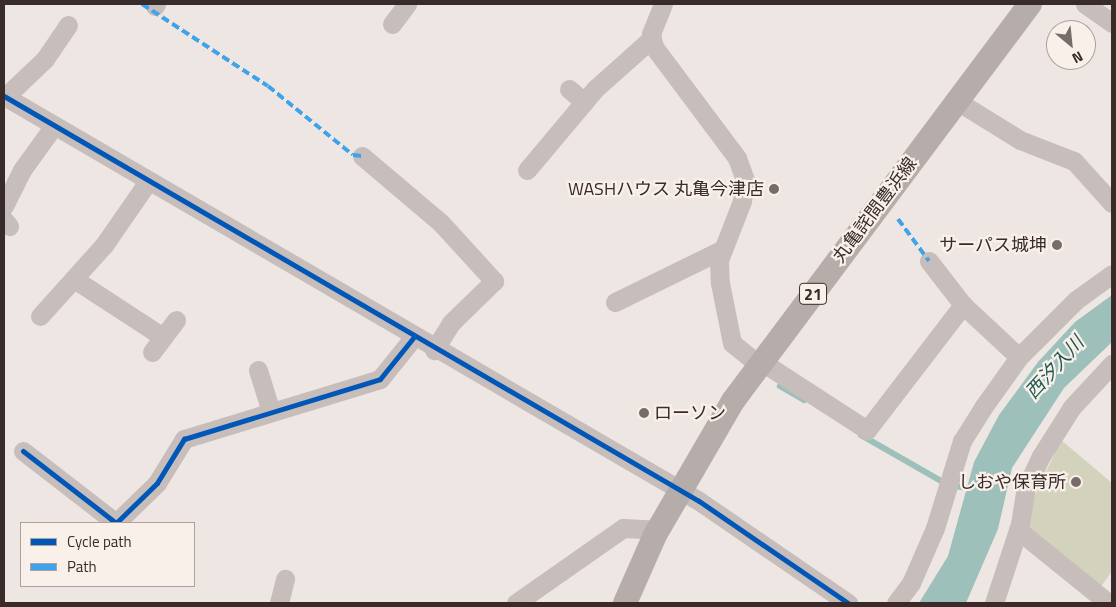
<!DOCTYPE html>
<meta charset="utf-8">
<style>
body{margin:0}
#map{position:relative;width:1116px;height:607px;overflow:hidden;background:#eee6e3;font-family:"Titillium Web","Noto Sans JP",sans-serif}
div>[style]{position:absolute}
.green>*{inset:0;background:#d3d2bc}
.water>*{inset:0;background:#9ec0ba}
.stream>*{height:5.5px;margin:-2.75px;padding:0 2.75px;transform-origin:2.75px;border-radius:2.75px;background:#9ec0ba}
.minor>*{height:19px;margin:-9.5px;padding:0 9.5px;transform-origin:9.5px;border-radius:9.5px;background:#c7bebb}
.major>*{height:24px;margin:-12px;padding:0 12px;transform-origin:12px;border-radius:12px;background:#b6adaa}
.quiet>*{height:4px;margin-top:-2px;transform-origin:0;background:repeating-linear-gradient(90deg,#3fa3eb 0 8px,transparent 0 12px)}
.cycleway>*{height:5px;margin:-2.5px;padding:0 2.5px;transform-origin:2.5px;border-radius:2.5px;background:#0057b8}
.dots>*{width:14px;height:14px;translate:-50% -50%;box-sizing:border-box;border:2px solid #faf0ea;border-radius:50%}
span{translate:-50% -50%;white-space:nowrap;text-align:center;line-height:1.15;-webkit-text-stroke:4.5px #faf0ea;paint-order:stroke}
.shield-label span{padding:1px 4px;background:#faf0ea;border:1px solid;border-radius:4px;-webkit-text-stroke-width:0}
.shield-label{font-size:16px;color:#382b29;font-weight:700}
.poi-label{font-size:18px;color:#382b29}
.right{translate:-100% -50%;text-align:right}
.left{translate:0 -50%;text-align:left}
.street-label{font-size:18px;color:#382b29}
.water-label{font-size:19px;color:#1e5a53;font-style:italic}
.frame{position:absolute;inset:0;border:5px solid #382b29;pointer-events:none}
.legend{position:absolute;left:20px;top:522px;width:175px;height:65px;box-sizing:border-box;background:#faf0ea;border:1px solid #aca19d;margin:0;padding:6px 9px;list-style:none;font-size:15px;color:#382b29}
.legend li{display:flex;align-items:center;gap:10px;height:25px}
.legend b{width:25px;border:1px solid #aca19d}
.north{position:absolute;left:1046px;top:20px;width:50px;height:50px;box-sizing:border-box;background:#faf0ea;border:1px solid #aca19d;border-radius:50%;rotate:152deg;font-size:14px;font-weight:700;line-height:20px;text-align:center;color:#382b29}
.north::after{content:'';display:block;margin:auto;width:18px;height:22px;background:#786c6a;clip-path:polygon(50% 0,100% 100%,50% 72%,0 100%)}
</style>
<div id="map">
<div class="green">
<div style="clip-path:polygon(1061px 440px,1112px 483px,1112px 571px,1100px 588px,1029px 527px,1032px 501px)"></div>
</div>
<div class="water">
<div style="clip-path:polygon(1112px 295px,1112px 342px,1064px 388px,1012px 468px,998px 529px,966px 603px,919px 603px,948px 556px,974px 462px,999px 415px,1038px 362px,1075px 322px)"></div>
</div>
<div class="stream">
<div style="left:780px;top:386px;width:28px;rotate:30deg"></div>
<div style="left:861px;top:435px;width:95px;rotate:29.8deg"></div>
<div style="left:955px;top:486px;width:20px;rotate:9deg"></div>
</div>
<div class="minor">
<div style="left:663px;top:4px;width:32px;rotate:112deg"></div>
<div style="left:651px;top:34px;width:13px;rotate:77deg"></div>
<div style="left:654px;top:47px;width:139px;rotate:53.2deg"></div>
<div style="left:737px;top:158px;width:23px;rotate:70deg"></div>
<div style="left:745px;top:180px;width:21px;rotate:98deg"></div>
<div style="left:742px;top:201px;width:63px;rotate:111.3deg"></div>
<div style="left:719px;top:260px;width:23px;rotate:88deg"></div>
<div style="left:720px;top:283px;width:61px;rotate:78.7deg"></div>
<div style="left:732px;top:343px;width:36px;rotate:39deg"></div>
<div style="left:1085px;top:4px;width:33px;rotate:35deg"></div>
<div style="left:155px;top:6px;width:2px;rotate:-63deg"></div>
<div style="left:392px;top:24px;width:25px;rotate:-53deg"></div>
<div style="left:569px;top:89px;width:20px;rotate:41deg"></div>
<div style="left:4px;top:96px;width:804px;rotate:30.23deg"></div>
<div style="left:699px;top:501px;width:181px;rotate:34.4deg"></div>
<div style="left:5px;top:97px;width:55px;rotate:-43.5deg"></div>
<div style="left:45px;top:59px;width:41px;rotate:-55.9deg"></div>
<div style="left:957px;top:101px;width:74px;rotate:31.8deg"></div>
<div style="left:1020px;top:140px;width:58px;rotate:21.3deg"></div>
<div style="left:1074px;top:161px;width:57px;rotate:47.9deg"></div>
<div style="left:362px;top:156px;width:104px;rotate:40.3deg"></div>
<div style="left:441px;top:223px;width:79px;rotate:47.6deg"></div>
<div style="left:494px;top:281px;width:60px;rotate:135.7deg"></div>
<div style="left:451px;top:323px;width:32px;rotate:122deg"></div>
<div style="left:527px;top:170px;width:106px;rotate:-50deg"></div>
<div style="left:595px;top:89px;width:76px;rotate:-41.8deg"></div>
<div style="left:4px;top:206px;width:40px;rotate:-63.4deg"></div>
<div style="left:22px;top:170px;width:53px;rotate:-54.2deg"></div>
<div style="left:4px;top:220px;width:8px;rotate:50deg"></div>
<div style="left:929px;top:261px;width:56px;rotate:52.3deg"></div>
<div style="left:74px;top:279px;width:106px;rotate:33.1deg"></div>
<div style="left:615px;top:302px;width:120px;rotate:-26.1deg"></div>
<div style="left:40px;top:316px;width:96px;rotate:-48deg"></div>
<div style="left:104px;top:245px;width:75px;rotate:-55.3deg"></div>
<div style="left:152px;top:352px;width:40px;rotate:-53deg"></div>
<div style="left:762px;top:362px;width:125px;rotate:32.9deg"></div>
<div style="left:867px;top:430px;width:158px;rotate:-52.5deg"></div>
<div style="left:963px;top:305px;width:76px;rotate:42.9deg"></div>
<div style="left:258px;top:370px;width:44px;rotate:72.8deg"></div>
<div style="left:23px;top:451px;width:118px;rotate:37.7deg"></div>
<div style="left:116px;top:523px;width:57px;rotate:-44.3deg"></div>
<div style="left:157px;top:483px;width:52px;rotate:-58.5deg"></div>
<div style="left:184px;top:439px;width:205px;rotate:-17deg"></div>
<div style="left:380px;top:379px;width:53px;rotate:-51.2deg"></div>
<div style="left:1018px;top:530px;width:116px;rotate:39deg"></div>
<div style="left:279px;top:603px;width:25px;rotate:-76deg"></div>
<div style="left:516px;top:603px;width:131px;rotate:-35deg"></div>
<div style="left:623px;top:528px;width:35px;rotate:3deg"></div>
<div style="left:896px;top:603px;width:25px;rotate:-53deg"></div>
<div style="left:911px;top:583px;width:60px;rotate:-66.4deg"></div>
<div style="left:935px;top:528px;width:91px;rotate:-72.8deg"></div>
<div style="left:962px;top:441px;width:41px;rotate:-57.8deg"></div>
<div style="left:984px;top:406px;width:60px;rotate:-54.5deg"></div>
<div style="left:1019px;top:357px;width:81px;rotate:-45deg"></div>
<div style="left:1076px;top:300px;width:44px;rotate:-35.8deg"></div>
<div style="left:994px;top:603px;width:83px;rotate:-71.8deg"></div>
<div style="left:1020px;top:524px;width:36px;rotate:-81deg"></div>
<div style="left:1026px;top:488px;width:35px;rotate:-65deg"></div>
<div style="left:1041px;top:456px;width:58px;rotate:-57.7deg"></div>
<div style="left:1072px;top:407px;width:59px;rotate:-47.1deg"></div>
</div>
<div class="major">
<div style="left:625px;top:603px;width:74px;rotate:-66.2deg"></div>
<div style="left:655px;top:535px;width:155px;rotate:-59.8deg"></div>
<div style="left:733px;top:401px;width:496px;rotate:-53.2deg"></div>
</div>
<div class="quiet">
<div style="left:142px;top:4px;width:150px;rotate:33.1deg"></div>
<div style="left:268px;top:86px;width:109px;rotate:39.1deg"></div>
<div style="left:353px;top:155px;width:9px;rotate:6deg"></div>
<div style="left:898px;top:219px;width:52px;rotate:53.6deg"></div>
</div>
<div class="cycleway">
<div style="left:4px;top:96px;width:804px;rotate:30.23deg"></div>
<div style="left:699px;top:501px;width:181px;rotate:34.4deg"></div>
<div style="left:23px;top:451px;width:118px;rotate:37.7deg"></div>
<div style="left:116px;top:523px;width:57px;rotate:-44.3deg"></div>
<div style="left:157px;top:483px;width:52px;rotate:-58.5deg"></div>
<div style="left:184px;top:439px;width:205px;rotate:-17deg"></div>
<div style="left:380px;top:379px;width:53px;rotate:-51.2deg"></div>
</div>
<div class="dots">
<div style="left:774px;top:189px;background:#786c6a"></div>
<div style="left:1057px;top:245px;background:#786c6a"></div>
<div style="left:644px;top:413px;background:#786c6a"></div>
<div style="left:1076px;top:482px;background:#786c6a"></div>
</div>
<div class="shield-label">
<span style="left:813px;top:294px">21</span>
</div>
<div class="poi-label">
<span class="right" style="left:764px;top:189px">WASHハウス 丸亀今津店</span>
<span class="right" style="left:1047px;top:245px">サーパス城坤</span>
<span class="left" style="left:654px;top:413px">ローソン</span>
<span class="right" style="left:1066px;top:482px">しおや保育所</span>
</div>
<div class="street-label">
<span style="left:875px;top:210px;rotate:-53deg">丸亀詫間豊浜線</span>
</div>
<div class="water-label">
<span style="left:1054px;top:367px;rotate:-48deg">西汐入川</span>
</div>
<div class="frame"></div>
<ul class="legend">
<li><b style="height:6px;background:#0057b8"></b>Cycle path</li>
<li><b style="height:6px;background:#3fa3eb"></b>Path</li>
</ul>
<div class="north">N</div>
</div>
